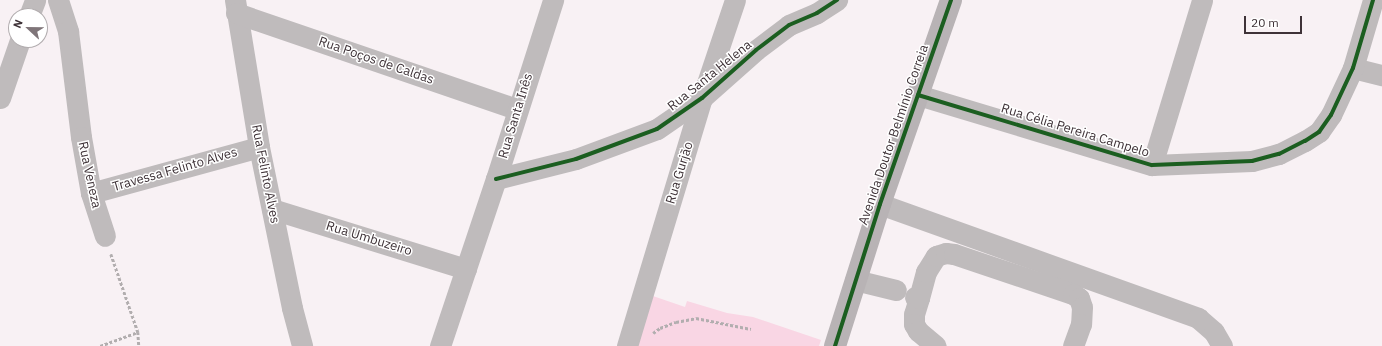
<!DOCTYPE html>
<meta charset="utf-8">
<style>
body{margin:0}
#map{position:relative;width:1382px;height:346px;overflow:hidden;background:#f8f1f4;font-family:"IBM Plex Sans",sans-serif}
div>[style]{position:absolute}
.green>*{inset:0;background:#f9d6e4}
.path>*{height:2.5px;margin-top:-1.25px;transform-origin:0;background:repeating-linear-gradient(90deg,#b2aeaf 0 3px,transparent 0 5px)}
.minor>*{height:21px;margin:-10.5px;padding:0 10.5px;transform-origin:10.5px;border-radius:10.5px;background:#bfbbbc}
.major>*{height:22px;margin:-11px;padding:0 11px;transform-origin:11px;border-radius:11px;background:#b8b3b5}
.cycleway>*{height:4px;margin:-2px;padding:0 2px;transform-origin:2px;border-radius:2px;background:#1b5e20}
span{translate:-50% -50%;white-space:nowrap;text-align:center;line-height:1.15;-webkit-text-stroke:3px #fff;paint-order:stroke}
.street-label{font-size:13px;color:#3e3237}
.north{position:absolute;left:8px;top:8px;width:40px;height:40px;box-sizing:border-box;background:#fff;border:1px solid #b2adaf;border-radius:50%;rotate:292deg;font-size:11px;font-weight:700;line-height:16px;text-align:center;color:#3e3237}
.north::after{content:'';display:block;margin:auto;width:14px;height:18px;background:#7f7579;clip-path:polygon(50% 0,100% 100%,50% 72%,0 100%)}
.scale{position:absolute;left:1244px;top:16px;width:58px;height:18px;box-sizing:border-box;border:2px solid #3e3237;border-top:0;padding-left:5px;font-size:12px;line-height:14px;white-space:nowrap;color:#3e3237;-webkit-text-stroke:3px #fff;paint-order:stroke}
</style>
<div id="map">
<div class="green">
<div style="clip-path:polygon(650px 295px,685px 307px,687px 301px,727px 313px,753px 317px,821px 340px,819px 346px,635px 346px)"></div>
</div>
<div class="path">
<div style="left:111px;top:254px;width:83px;rotate:70.9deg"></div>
<div style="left:138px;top:332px;width:14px;rotate:86deg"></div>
<div style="left:653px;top:333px;width:9px;rotate:-36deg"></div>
<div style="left:660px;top:328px;width:17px;rotate:-21deg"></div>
<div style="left:676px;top:322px;width:20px;rotate:-11deg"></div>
<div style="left:696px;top:318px;width:56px;rotate:11.3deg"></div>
<div style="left:100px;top:346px;width:40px;rotate:-20.2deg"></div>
</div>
<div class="minor">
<div style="left:58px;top:0;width:33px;rotate:72deg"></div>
<div style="left:68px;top:31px;width:107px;rotate:83deg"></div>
<div style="left:81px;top:137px;width:57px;rotate:79.9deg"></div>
<div style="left:91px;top:193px;width:45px;rotate:72deg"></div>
<div style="left:235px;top:0;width:149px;rotate:80.7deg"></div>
<div style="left:259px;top:147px;width:164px;rotate:78.4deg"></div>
<div style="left:292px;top:308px;width:39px;rotate:75deg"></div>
<div style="left:236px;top:13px;width:297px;rotate:18.9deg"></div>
<div style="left:29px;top:16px;width:17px;rotate:-69deg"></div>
<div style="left:1353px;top:68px;width:30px;rotate:14deg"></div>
<div style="left:918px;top:95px;width:244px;rotate:16.7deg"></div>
<div style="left:1152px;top:165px;width:100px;rotate:-2.3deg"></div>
<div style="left:1252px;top:161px;width:28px;rotate:-15deg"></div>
<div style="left:1279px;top:154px;width:29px;rotate:-27deg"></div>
<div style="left:1305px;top:141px;width:17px;rotate:-33deg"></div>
<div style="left:1319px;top:132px;width:21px;rotate:-55deg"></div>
<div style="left:1331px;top:115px;width:52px;rotate:-64.9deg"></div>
<div style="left:1353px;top:68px;width:71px;rotate:-73.6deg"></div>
<div style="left:0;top:98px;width:61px;rotate:-71deg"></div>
<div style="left:1152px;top:165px;width:172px;rotate:-73.1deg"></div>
<div style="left:496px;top:179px;width:82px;rotate:-14deg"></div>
<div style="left:576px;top:159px;width:86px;rotate:-20.3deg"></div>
<div style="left:657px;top:129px;width:55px;rotate:-34.6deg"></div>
<div style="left:702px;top:98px;width:72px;rotate:-41.6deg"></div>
<div style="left:756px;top:50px;width:41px;rotate:-37.1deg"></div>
<div style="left:789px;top:25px;width:30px;rotate:-23deg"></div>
<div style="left:817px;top:13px;width:24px;rotate:-33deg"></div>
<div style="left:91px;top:193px;width:174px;rotate:-15.3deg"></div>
<div style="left:880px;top:204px;width:338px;rotate:19.7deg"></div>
<div style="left:1198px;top:318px;width:21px;rotate:41deg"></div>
<div style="left:1214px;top:332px;width:16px;rotate:60deg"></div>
<div style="left:272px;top:209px;width:203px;rotate:17.2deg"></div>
<div style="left:855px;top:280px;width:42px;rotate:13.7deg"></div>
<div style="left:915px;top:297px;width:4px;rotate:14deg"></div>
<div style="left:919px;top:298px;width:17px;rotate:107deg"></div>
<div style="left:914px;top:314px;width:10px;rotate:90deg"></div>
<div style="left:914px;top:324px;width:8px;rotate:60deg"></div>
<div style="left:918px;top:331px;width:23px;rotate:40deg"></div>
<div style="left:919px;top:298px;width:27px;rotate:-75deg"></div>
<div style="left:926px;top:272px;width:19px;rotate:-58deg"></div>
<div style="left:936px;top:256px;width:10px;rotate:-17deg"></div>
<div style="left:946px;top:253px;width:8px;rotate:7deg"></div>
<div style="left:954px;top:254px;width:126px;rotate:18.6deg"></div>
<div style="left:1073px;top:294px;width:7px;rotate:34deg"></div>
<div style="left:1079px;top:298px;width:9px;rotate:72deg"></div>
<div style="left:1082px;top:307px;width:17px;rotate:93deg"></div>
<div style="left:1081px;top:324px;width:23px;rotate:110deg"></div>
<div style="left:440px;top:346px;width:176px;rotate:-71.5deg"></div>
<div style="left:496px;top:179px;width:188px;rotate:-72.3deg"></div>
<div style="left:627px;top:346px;width:259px;rotate:-73.2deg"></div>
<div style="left:702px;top:98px;width:103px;rotate:-71.4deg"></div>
</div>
<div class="major">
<div style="left:835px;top:346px;width:149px;rotate:-72.4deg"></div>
<div style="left:880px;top:204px;width:216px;rotate:-70.8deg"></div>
</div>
<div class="cycleway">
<div style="left:918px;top:95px;width:244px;rotate:16.7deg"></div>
<div style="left:1152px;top:165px;width:100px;rotate:-2.3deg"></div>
<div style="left:1252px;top:161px;width:28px;rotate:-15deg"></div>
<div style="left:1279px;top:154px;width:29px;rotate:-27deg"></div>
<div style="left:1305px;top:141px;width:17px;rotate:-33deg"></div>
<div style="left:1319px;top:132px;width:21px;rotate:-55deg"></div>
<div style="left:1331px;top:115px;width:52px;rotate:-64.9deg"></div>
<div style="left:1353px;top:68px;width:71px;rotate:-73.6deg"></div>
<div style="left:496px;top:179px;width:82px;rotate:-14deg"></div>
<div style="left:576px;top:159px;width:86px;rotate:-20.3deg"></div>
<div style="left:657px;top:129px;width:55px;rotate:-34.6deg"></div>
<div style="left:702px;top:98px;width:72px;rotate:-41.6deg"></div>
<div style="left:756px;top:50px;width:41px;rotate:-37.1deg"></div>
<div style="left:789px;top:25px;width:30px;rotate:-23deg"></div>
<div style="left:817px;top:13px;width:24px;rotate:-33deg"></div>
<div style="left:835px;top:346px;width:149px;rotate:-72.4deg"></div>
<div style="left:880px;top:204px;width:216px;rotate:-70.8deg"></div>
</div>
<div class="street-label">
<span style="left:376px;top:61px;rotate:19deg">Rua Poços de Caldas</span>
<span style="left:710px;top:76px;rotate:-39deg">Rua Santa Helena</span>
<span style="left:516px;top:116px;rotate:-73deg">Rua Santa Inês</span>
<span style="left:1075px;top:131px;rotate:17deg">Rua Célia Pereira Campelo</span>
<span style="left:894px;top:135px;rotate:-71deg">Avenida Doutor Belmínio Correia</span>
<span style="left:175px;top:170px;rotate:-16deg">Travessa Felinto Alves</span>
<span style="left:680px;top:173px;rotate:-73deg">Rua Gurjão</span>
<span style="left:265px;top:174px;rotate:79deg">Rua Felinto Alves</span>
<span style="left:89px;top:175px;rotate:78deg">Rua Veneza</span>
<span style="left:369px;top:239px;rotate:17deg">Rua Umbuzeiro</span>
</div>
<div class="north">N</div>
<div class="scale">20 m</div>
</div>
